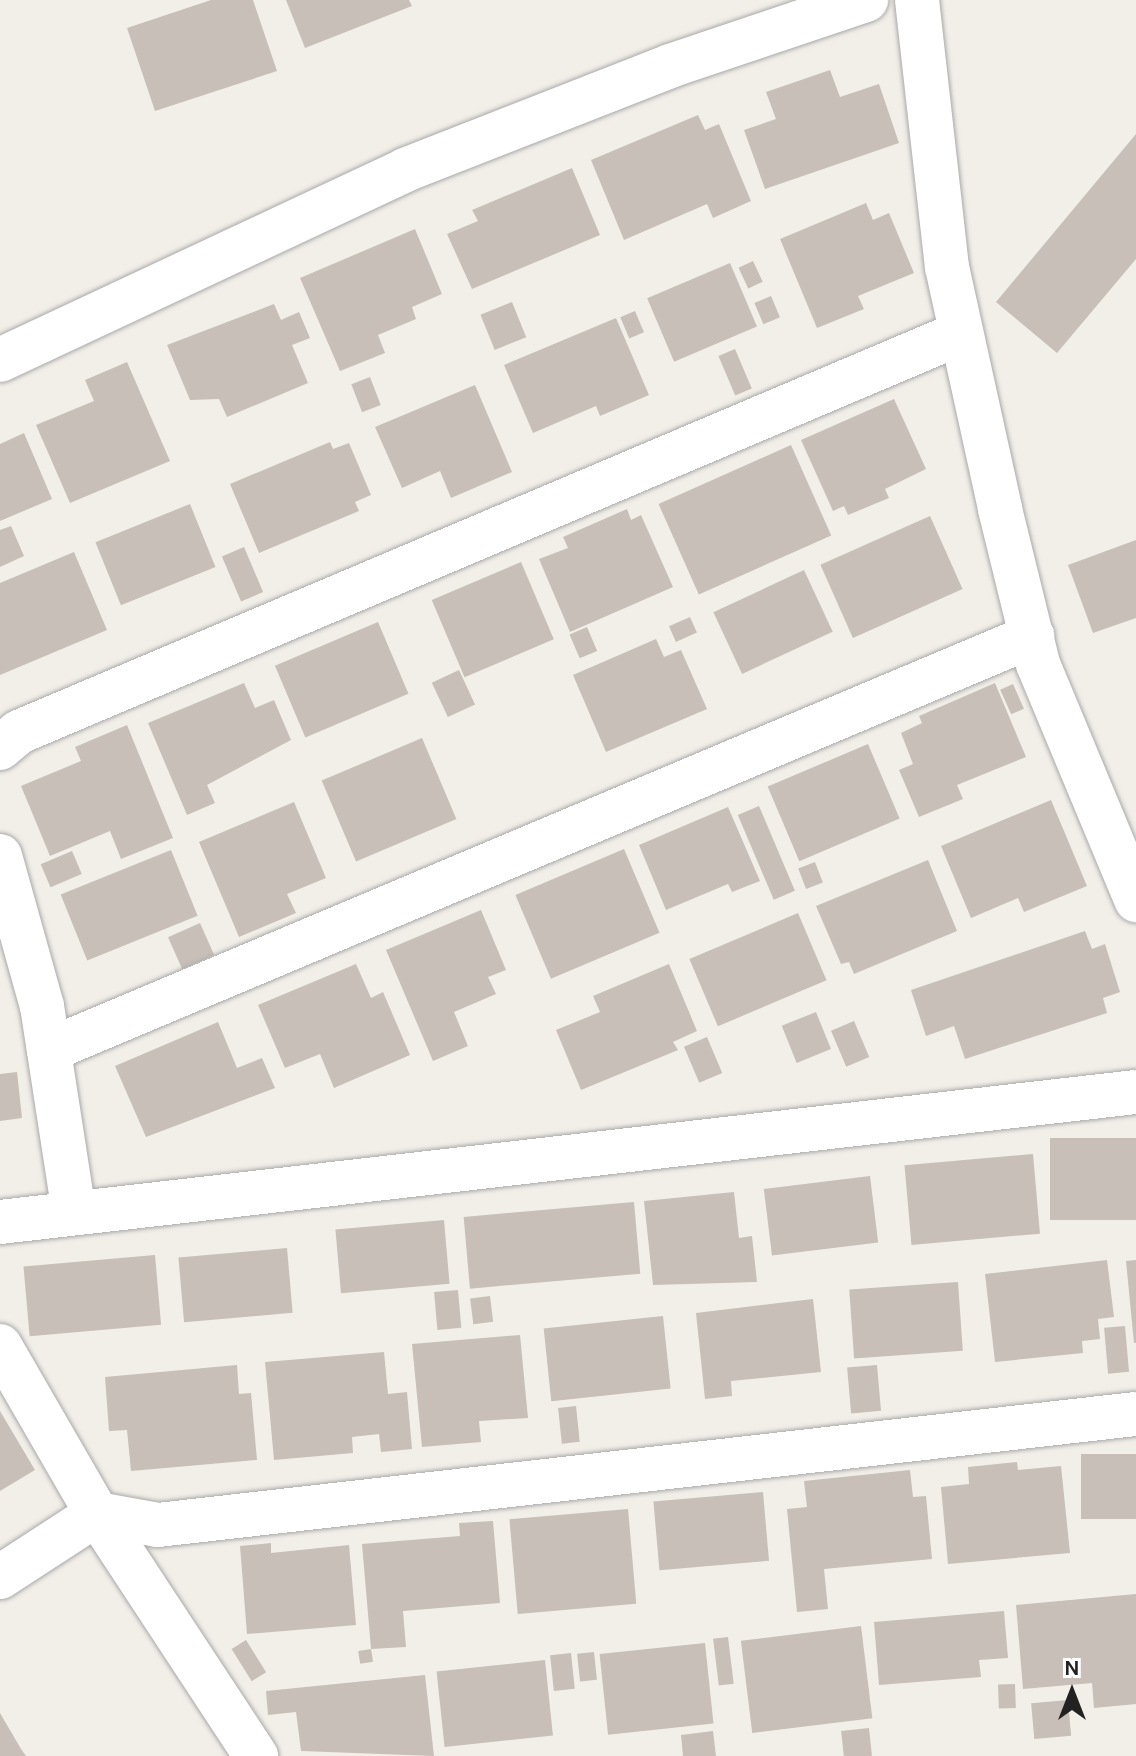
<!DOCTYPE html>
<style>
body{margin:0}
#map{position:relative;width:1136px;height:1756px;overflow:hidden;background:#f2efe9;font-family:Karla,sans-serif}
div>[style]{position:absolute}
.building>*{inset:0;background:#c7bfb8;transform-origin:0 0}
.roads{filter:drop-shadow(0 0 2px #a9a9a9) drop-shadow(0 0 2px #a9a9a9)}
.street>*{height:44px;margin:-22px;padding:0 22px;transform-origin:22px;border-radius:22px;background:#fff}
span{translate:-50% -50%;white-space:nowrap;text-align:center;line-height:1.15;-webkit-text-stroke:6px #fff;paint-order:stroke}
.north{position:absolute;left:1032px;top:1652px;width:80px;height:80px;-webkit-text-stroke:6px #fff;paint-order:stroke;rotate:0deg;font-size:22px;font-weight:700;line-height:32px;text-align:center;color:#222}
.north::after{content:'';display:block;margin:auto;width:28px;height:36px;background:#222;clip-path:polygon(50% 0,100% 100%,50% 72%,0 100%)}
</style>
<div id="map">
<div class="building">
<div style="clip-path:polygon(211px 0,253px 0,277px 71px,155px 111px,127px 28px)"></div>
<div style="clip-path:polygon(286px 0,409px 0,412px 6px,305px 48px)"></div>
<div style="clip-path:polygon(830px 70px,840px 97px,879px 84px,899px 143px,765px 189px,744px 130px,776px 119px,766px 92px)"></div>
<div style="clip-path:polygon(698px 115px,705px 130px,719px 124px,751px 201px,713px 218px,707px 204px,624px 240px,591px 160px)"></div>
<div style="clip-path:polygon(1136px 134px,1136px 259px,1057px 353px,996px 302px)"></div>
<div style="clip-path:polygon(572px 168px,600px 235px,472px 289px,447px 234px,478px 221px,472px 210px)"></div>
<div style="clip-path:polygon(866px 203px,873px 220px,889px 213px,914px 273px,858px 296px,864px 309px,817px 328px,780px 239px)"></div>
<div style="clip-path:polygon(415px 229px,442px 294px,412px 307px,416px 319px,378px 335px,385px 353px,340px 371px,300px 278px)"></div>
<div style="left:753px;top:261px;width:23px;height:16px;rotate:65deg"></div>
<div style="left:730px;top:263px;width:69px;height:90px;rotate:67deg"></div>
<div style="left:771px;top:296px;width:23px;height:18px;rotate:67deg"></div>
<div style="left:512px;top:302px;width:38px;height:34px;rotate:68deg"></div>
<div style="clip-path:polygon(274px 304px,281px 320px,299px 312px,310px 338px,292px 345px,308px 383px,227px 417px,219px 399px,190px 400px,167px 345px)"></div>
<div style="left:635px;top:311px;width:23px;height:16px;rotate:67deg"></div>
<div style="clip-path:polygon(616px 318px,649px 395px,600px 416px,596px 406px,533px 433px,504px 365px)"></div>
<div style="left:735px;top:349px;width:43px;height:18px;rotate:67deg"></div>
<div style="clip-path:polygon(127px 362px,170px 461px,70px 503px,36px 425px,94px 401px,85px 380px)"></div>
<div style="left:370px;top:377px;width:30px;height:20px;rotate:69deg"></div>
<div style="clip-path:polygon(475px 385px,512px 472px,451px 498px,440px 471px,402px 488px,375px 427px)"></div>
<div style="clip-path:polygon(894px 399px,926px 469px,885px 489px,889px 498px,848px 515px,844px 506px,833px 511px,801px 440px)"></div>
<div style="clip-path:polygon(24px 433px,52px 499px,0 521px,0 444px)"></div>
<div style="clip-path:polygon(330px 442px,333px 449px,349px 443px,371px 495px,355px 502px,359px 511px,259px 553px,230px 484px)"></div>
<div style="left:791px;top:445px;width:99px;height:145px;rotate:66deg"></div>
<div style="left:190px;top:504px;width:68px;height:102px;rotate:68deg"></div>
<div style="clip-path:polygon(627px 509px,631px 520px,641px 515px,673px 587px,570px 632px,539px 559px,568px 548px,563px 537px)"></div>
<div style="left:930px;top:516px;width:80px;height:120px;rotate:66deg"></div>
<div style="clip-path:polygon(11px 526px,24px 556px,0 567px,0 530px)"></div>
<div style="clip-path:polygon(1136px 540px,1136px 618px,1093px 633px,1068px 565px)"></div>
<div style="left:244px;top:547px;width:49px;height:24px;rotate:67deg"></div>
<div style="clip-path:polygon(74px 552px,107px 630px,0 675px,0 583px)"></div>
<div style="left:521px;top:562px;width:84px;height:97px;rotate:67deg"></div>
<div style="left:804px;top:570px;width:68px;height:100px;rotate:65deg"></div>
<div style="left:690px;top:617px;width:17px;height:23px;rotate:66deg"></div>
<div style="left:378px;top:622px;width:78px;height:112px;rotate:67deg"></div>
<div style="left:587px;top:627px;width:26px;height:19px;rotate:67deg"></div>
<div style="clip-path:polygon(656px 639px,664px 657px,681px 650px,707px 709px,606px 752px,573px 675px)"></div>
<div style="left:459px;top:670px;width:38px;height:30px;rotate:65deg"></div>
<div style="clip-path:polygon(244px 683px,255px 708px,274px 700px,291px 740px,207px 785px,215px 803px,187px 815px,148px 723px)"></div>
<div style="clip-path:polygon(995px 683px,1026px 757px,957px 785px,963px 799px,919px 817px,899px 770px,913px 764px,901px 733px,922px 723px,919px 716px)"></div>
<div style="left:1013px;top:684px;width:27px;height:14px;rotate:66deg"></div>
<div style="clip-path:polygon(127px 725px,173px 838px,121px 859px,110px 831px,50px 856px,21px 786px,81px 761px,75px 747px)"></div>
<div style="left:422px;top:738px;width:88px;height:109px;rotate:67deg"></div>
<div style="left:868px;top:744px;width:81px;height:109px;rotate:67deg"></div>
<div style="clip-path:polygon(1051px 800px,1087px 886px,1024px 912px,1018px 898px,971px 918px,941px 846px)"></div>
<div style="clip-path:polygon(294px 802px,326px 878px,287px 894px,296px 913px,239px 937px,199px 842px)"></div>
<div style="left:759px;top:806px;width:92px;height:23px;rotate:67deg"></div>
<div style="clip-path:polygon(728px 807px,760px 881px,732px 892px,728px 884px,666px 910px,639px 845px)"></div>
<div style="left:624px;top:849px;width:91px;height:118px;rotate:67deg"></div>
<div style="left:171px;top:850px;width:71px;height:119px;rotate:68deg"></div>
<div style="left:72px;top:851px;width:25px;height:34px;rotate:67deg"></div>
<div style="clip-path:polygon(928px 860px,957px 931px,854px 974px,849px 962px,841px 964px,816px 906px)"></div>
<div style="left:815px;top:862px;width:22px;height:18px;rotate:69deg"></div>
<div style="clip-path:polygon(481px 910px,506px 970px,488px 977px,496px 994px,454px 1012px,468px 1046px,433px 1061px,386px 950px)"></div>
<div style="left:798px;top:913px;width:73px;height:118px;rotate:67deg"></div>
<div style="left:200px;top:923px;width:35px;height:35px;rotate:66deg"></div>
<div style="clip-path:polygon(1085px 931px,1092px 949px,1105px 944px,1120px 992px,1103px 998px,1107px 1013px,965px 1059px,954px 1026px,926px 1036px,911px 990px)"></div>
<div style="clip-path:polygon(356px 964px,371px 998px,383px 992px,410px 1055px,334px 1088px,320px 1054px,285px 1068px,258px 1005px)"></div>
<div style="clip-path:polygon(669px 964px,697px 1031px,673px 1042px,678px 1050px,581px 1090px,556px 1030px,600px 1012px,593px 996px)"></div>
<div style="left:816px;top:1012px;width:40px;height:37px;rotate:68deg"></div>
<div style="left:854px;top:1021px;width:39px;height:25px;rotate:67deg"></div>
<div style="clip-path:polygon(218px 1022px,237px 1068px,262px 1058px,275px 1088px,146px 1137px,115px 1066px)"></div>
<div style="left:707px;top:1037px;width:39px;height:25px;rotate:67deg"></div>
<div style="clip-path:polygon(17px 1072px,22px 1118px,0 1121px,0 1074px)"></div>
<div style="left:1136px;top:1138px;width:82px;height:86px;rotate:90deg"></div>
<div style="left:1033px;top:1154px;width:80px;height:129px;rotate:85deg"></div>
<div style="left:870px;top:1176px;width:67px;height:107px;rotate:83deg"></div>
<div style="clip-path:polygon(734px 1192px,739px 1238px,752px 1236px,757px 1282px,653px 1285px,644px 1201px)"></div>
<div style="left:634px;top:1202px;width:72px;height:171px;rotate:85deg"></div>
<div style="left:444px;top:1220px;width:64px;height:109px;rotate:85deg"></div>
<div style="left:287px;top:1248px;width:65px;height:109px;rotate:85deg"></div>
<div style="left:155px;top:1255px;width:70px;height:132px;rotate:85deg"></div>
<div style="clip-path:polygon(1107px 1260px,1114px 1317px,1098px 1319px,1100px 1339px,1082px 1341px,1083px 1353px,995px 1362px,985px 1274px)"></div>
<div style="clip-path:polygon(1136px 1260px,1136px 1343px,1134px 1343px,1126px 1261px)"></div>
<div style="left:958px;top:1282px;width:69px;height:109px;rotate:86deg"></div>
<div style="left:458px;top:1290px;width:38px;height:24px;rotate:85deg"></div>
<div style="left:490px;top:1296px;width:26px;height:20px;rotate:83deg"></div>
<div style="clip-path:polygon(813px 1299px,821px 1372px,731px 1381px,732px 1396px,705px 1399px,696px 1313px)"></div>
<div style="left:663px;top:1316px;width:73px;height:120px;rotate:84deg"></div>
<div style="left:1125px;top:1326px;width:46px;height:21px;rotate:85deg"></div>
<div style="clip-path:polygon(520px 1335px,528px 1418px,479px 1421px,481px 1442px,422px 1447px,412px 1344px)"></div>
<div style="clip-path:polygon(384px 1352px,388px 1394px,407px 1392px,412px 1449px,381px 1452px,379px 1434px,352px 1437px,353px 1453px,274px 1460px,265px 1362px)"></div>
<div style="clip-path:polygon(237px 1365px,239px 1394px,251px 1393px,257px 1460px,131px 1471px,127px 1430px,109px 1431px,105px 1377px)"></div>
<div style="left:877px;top:1365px;width:46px;height:30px;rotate:85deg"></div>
<div style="left:576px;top:1406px;width:36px;height:18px;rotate:84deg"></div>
<div style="clip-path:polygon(0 1411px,35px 1470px,0 1491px)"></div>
<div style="left:1136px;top:1454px;width:65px;height:55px;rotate:90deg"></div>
<div style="clip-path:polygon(1017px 1462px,1018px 1470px,1061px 1466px,1070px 1553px,948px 1564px,941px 1487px,969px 1484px,968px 1467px)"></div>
<div style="clip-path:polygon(910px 1470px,913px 1497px,926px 1496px,932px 1559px,824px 1569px,828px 1609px,797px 1612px,787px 1509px,807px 1507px,804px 1481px)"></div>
<div style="left:763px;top:1492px;width:69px;height:110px;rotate:85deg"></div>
<div style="left:628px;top:1509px;width:95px;height:119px;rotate:85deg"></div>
<div style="clip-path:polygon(493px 1521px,500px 1603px,403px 1611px,406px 1647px,371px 1649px,362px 1544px,460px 1536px,459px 1523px)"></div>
<div style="clip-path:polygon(271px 1543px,271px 1553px,349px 1545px,356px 1625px,247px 1634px,240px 1546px)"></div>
<div style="clip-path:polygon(1136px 1594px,1136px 1704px,1094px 1708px,1092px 1683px,1023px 1689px,1016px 1605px)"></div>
<div style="clip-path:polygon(1004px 1611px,1008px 1658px,979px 1660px,981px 1677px,879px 1685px,874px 1622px)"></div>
<div style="left:861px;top:1626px;width:93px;height:121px;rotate:83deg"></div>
<div style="left:728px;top:1637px;width:47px;height:15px;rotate:83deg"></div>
<div style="left:246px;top:1640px;width:38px;height:17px;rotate:58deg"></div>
<div style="left:705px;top:1643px;width:81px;height:106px;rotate:84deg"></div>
<div style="left:371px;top:1649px;width:13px;height:13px;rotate:81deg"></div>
<div style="left:594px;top:1652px;width:28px;height:17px;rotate:84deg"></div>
<div style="left:571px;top:1653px;width:36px;height:21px;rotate:84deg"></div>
<div style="left:545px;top:1660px;width:76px;height:109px;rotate:84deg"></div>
<div style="clip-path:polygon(425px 1675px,434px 1756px,301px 1751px,296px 1712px,268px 1715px,266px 1691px)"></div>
<div style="left:1015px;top:1684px;width:24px;height:17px;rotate:88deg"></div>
<div style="left:1068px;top:1700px;width:36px;height:37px;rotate:85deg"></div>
<div style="clip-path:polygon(0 1713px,21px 1749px,26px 1756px,0 1756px)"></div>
<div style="left:869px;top:1728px;width:28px;height:28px;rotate:84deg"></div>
<div style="clip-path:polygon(713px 1731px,716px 1756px,683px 1756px,681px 1735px)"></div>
</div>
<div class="roads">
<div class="street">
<div style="left:917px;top:0;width:269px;rotate:83.6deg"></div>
<div style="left:947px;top:267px;width:248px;rotate:77.6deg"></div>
<div style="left:1000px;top:509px;width:160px;rotate:76.2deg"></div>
<div style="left:1038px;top:664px;width:256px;rotate:67.4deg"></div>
<div style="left:0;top:360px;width:447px;rotate:-25.1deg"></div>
<div style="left:405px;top:170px;width:285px;rotate:-21.4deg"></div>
<div style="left:670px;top:66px;width:207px;rotate:-18.6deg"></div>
<div style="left:0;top:748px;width:25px;rotate:-40deg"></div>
<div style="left:19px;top:732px;width:1023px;rotate:-22.96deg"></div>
<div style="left:0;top:856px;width:156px;rotate:74.4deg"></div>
<div style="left:42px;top:1006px;width:209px;rotate:81.2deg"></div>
<div style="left:49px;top:1050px;width:1067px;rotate:-22.84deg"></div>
<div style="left:0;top:1222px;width:1143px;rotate:-6.53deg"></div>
<div style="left:0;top:1346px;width:194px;rotate:60deg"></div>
<div style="left:97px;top:1514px;width:290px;rotate:56.7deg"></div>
<div style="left:0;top:1577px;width:116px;rotate:-33deg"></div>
<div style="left:97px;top:1514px;width:62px;rotate:10.2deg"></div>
<div style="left:158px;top:1525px;width:984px;rotate:-6.48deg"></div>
</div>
</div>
<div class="north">N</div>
</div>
